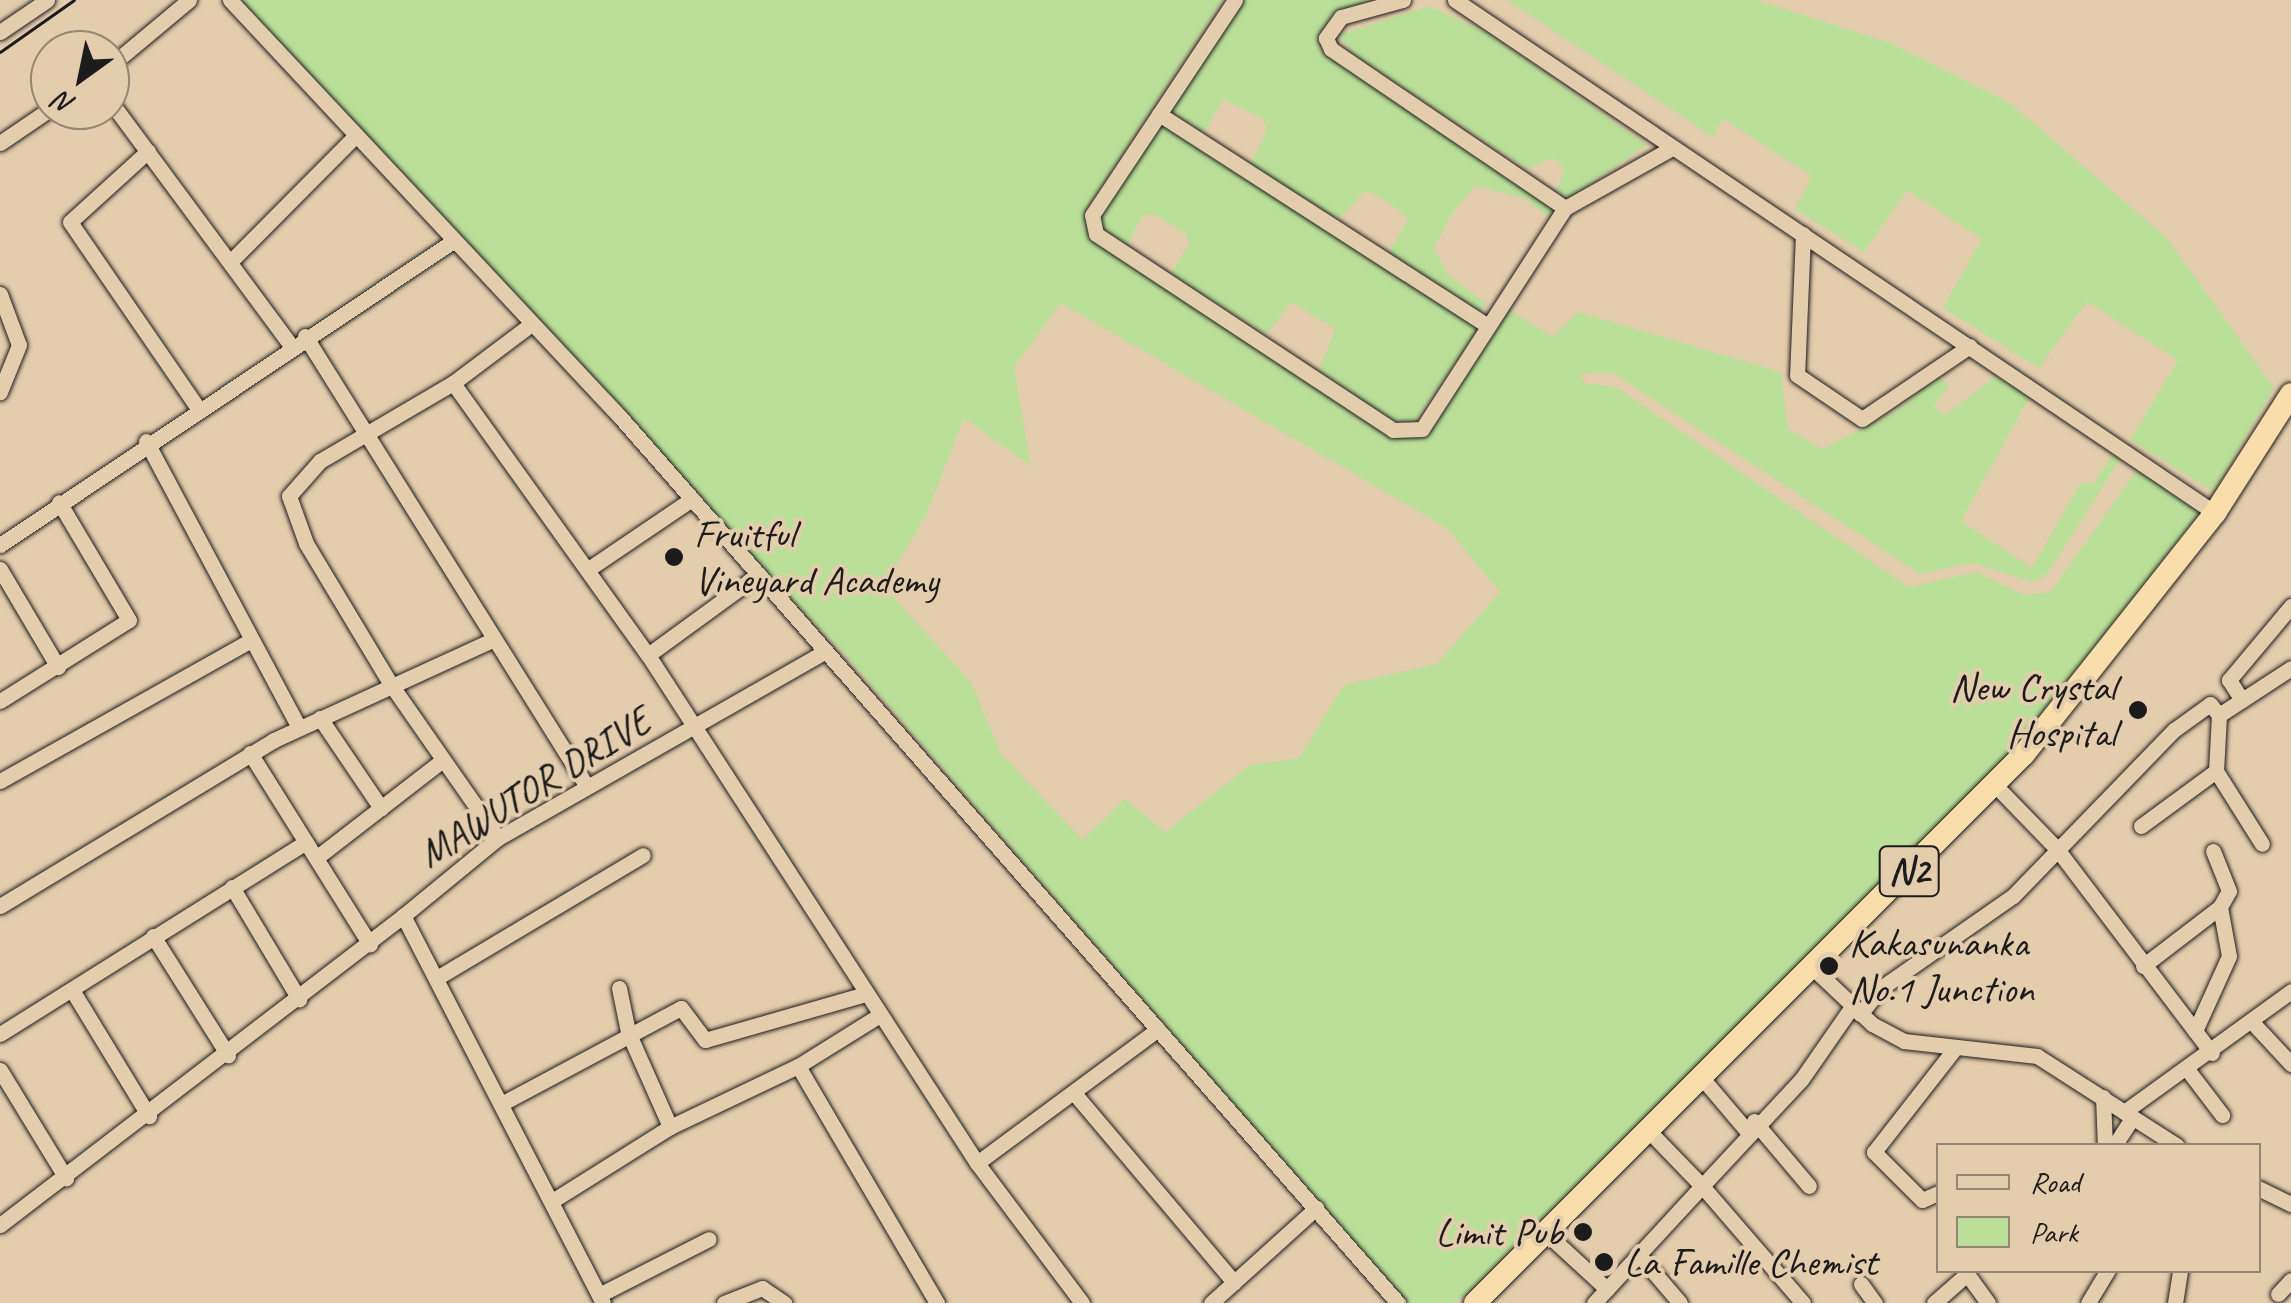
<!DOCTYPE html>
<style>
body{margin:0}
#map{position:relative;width:2291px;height:1303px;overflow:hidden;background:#e4cdad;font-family:Caveat,sans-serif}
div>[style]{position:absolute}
.green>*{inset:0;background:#badf99}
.roads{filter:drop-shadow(0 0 2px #1c1c1c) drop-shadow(0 0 2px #1c1c1c)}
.minor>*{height:15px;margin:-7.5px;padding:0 7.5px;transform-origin:7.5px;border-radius:7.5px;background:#e4cdad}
.highway>*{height:22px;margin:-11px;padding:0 11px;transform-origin:11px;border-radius:11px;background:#f9deab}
.rail>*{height:2.5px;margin:-1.25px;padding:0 1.25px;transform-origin:1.25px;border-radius:1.25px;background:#1c1c1c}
.dots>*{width:28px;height:28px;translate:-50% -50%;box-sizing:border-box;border:5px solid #e4cdad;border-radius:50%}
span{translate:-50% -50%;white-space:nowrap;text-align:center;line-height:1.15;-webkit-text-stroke:8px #e4cdad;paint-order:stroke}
.shield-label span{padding:2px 8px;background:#e4cdad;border:2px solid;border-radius:8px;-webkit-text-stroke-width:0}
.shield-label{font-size:38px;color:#1c1c1c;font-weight:700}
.poi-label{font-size:40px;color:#1c1c1c}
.left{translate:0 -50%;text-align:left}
.right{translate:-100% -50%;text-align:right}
.street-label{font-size:40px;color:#1c1c1c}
.legend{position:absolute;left:1936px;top:1143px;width:325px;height:130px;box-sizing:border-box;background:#e4cdad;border:2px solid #948673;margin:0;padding:12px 18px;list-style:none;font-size:30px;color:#1c1c1c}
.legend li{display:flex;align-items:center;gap:20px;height:50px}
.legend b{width:50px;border:2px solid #948673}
.north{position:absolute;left:30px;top:30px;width:100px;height:100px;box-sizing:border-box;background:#e4cdad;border:2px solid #948673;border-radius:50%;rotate:213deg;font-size:28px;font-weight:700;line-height:40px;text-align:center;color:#1c1c1c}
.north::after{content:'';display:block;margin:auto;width:35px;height:45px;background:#1c1c1c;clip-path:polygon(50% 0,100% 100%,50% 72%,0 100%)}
</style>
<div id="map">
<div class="green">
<div style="clip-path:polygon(evenodd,225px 0,1222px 0,1086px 210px,1093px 240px,1413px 436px,1505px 307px,1553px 337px,1578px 312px,1781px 372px,1788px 429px,1822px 449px,1895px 412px,1938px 376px,1949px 386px,1934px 406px,1945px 415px,1996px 376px,2031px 395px,1961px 521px,2032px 568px,2081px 482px,2093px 484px,2117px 448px,2124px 453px,2046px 576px,2033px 582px,1973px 563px,1920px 574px,1613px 373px,1579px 374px,1585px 383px,1616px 387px,1909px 587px,1977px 572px,2024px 595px,2051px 592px,2141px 464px,2203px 508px,2019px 743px,1938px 826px,1465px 1295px,1454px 1303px,1405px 1303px,844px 654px,225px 0,1061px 303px,1447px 528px,1500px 592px,1437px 664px,1344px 685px,1299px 758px,1250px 765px,1165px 832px,1125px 799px,1083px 840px,1001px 754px,971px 682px,884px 587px,927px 513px,964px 418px,1031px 466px,1014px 367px,1061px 303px)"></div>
<div style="clip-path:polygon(1242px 0,1374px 0,1338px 12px,1318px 36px,1321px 52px,1554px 205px,1550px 217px,1524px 198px,1475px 186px,1453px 212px,1434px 247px,1448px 275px,1487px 304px,1479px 311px,1389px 252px,1408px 219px,1396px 208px,1366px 190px,1339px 219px,1250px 165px,1267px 130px,1263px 119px,1223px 99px,1205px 132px,1169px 110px)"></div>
<div style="clip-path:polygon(1507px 0,1756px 0,1888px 42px,2010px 103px,2167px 238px,2274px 388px,2214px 492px,2130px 440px,2178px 360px,2087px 302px,2039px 368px,1943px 308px,1982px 239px,1907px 190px,1864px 252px,1795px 209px,1812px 176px,1723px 119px,1713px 137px)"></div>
<div style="clip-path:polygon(1429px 6px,1491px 35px,1647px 145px,1570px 197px,1556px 192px,1565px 169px,1553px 158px,1527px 169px,1353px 54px,1338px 35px)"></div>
<div style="clip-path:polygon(1158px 121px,1479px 328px,1412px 425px,1389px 419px,1319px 371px,1335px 329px,1291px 302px,1267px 334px,1170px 274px,1189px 245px,1186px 234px,1154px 214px,1142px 216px,1127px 247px,1102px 229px,1101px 214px)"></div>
</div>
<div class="roads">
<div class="minor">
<div style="left:230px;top:0;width:572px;rotate:46.91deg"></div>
<div style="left:621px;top:418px;width:1178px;rotate:48.72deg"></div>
<div style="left:1235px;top:0;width:258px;rotate:123.6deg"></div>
<div style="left:1092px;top:215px;width:19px;rotate:78deg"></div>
<div style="left:1096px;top:234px;width:356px;rotate:33.4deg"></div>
<div style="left:1393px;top:430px;width:29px;rotate:-2deg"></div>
<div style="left:1422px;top:429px;width:263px;rotate:-57.1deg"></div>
<div style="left:1565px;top:208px;width:123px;rotate:-29.3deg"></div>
<div style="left:1403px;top:0;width:64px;rotate:164.7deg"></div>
<div style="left:1341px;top:17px;width:26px;rotate:126deg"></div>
<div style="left:1326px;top:38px;width:12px;rotate:66deg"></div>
<div style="left:1331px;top:49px;width:283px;rotate:34.2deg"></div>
<div style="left:1455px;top:0;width:917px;rotate:34.02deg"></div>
<div style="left:0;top:32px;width:57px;rotate:-34.2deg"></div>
<div style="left:110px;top:66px;width:103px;rotate:-39.9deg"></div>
<div style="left:110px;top:101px;width:302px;rotate:53.5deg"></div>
<div style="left:1159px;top:114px;width:391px;rotate:32.8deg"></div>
<div style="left:0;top:143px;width:60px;rotate:-34.2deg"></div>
<div style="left:148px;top:151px;width:105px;rotate:137.7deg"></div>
<div style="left:70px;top:222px;width:224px;rotate:55.5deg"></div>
<div style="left:1803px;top:234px;width:141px;rotate:92.4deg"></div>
<div style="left:1797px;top:375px;width:78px;rotate:34.1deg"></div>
<div style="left:1862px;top:419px;width:130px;rotate:-34.1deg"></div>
<div style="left:230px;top:262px;width:179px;rotate:-45.2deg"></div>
<div style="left:0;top:294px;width:54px;rotate:69.6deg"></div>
<div style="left:19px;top:345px;width:51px;rotate:112deg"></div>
<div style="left:305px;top:336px;width:530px;rotate:57.96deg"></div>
<div style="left:453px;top:383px;width:335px;rotate:54.4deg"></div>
<div style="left:648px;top:655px;width:605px;rotate:57.07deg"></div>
<div style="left:977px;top:1163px;width:225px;rotate:-36.5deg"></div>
<div style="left:146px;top:441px;width:325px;rotate:61.9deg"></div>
<div style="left:0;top:545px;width:546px;rotate:-33.86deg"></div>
<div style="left:0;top:569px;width:114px;rotate:59.4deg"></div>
<div style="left:587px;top:570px;width:127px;rotate:-34.1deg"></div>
<div style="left:648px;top:655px;width:137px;rotate:-36.1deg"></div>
<div style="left:2242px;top:700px;width:24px;rotate:-123deg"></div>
<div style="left:2229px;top:680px;width:97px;rotate:-50deg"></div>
<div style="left:0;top:701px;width:152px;rotate:-32.1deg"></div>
<div style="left:129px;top:620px;width:137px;rotate:-120.7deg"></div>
<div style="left:320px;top:718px;width:109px;rotate:55.9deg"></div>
<div style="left:250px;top:753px;width:226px;rotate:57.9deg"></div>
<div style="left:2216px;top:771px;width:86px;rotate:57.8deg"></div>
<div style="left:0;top:781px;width:284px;rotate:-29.3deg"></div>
<div style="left:1994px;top:784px;width:91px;rotate:45.9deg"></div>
<div style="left:2057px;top:849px;width:256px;rotate:52.8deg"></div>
<div style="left:2141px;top:826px;width:93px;rotate:-36.3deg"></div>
<div style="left:2216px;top:771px;width:56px;rotate:-86.9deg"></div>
<div style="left:498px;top:838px;width:189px;rotate:-124.9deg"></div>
<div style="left:390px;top:683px;width:163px;rotate:-121deg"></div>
<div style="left:306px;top:543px;width:50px;rotate:-109.9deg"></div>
<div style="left:289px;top:496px;width:47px;rotate:-48.5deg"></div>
<div style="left:320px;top:461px;width:154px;rotate:-30.4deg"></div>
<div style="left:453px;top:383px;width:96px;rotate:-37deg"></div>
<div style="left:316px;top:858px;width:160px;rotate:-37.7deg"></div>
<div style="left:232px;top:887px;width:131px;rotate:59.1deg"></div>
<div style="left:0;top:906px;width:320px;rotate:-31.2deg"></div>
<div style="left:274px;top:740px;width:238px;rotate:-24.6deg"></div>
<div style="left:153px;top:936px;width:141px;rotate:57.8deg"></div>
<div style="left:2143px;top:966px;width:97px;rotate:-37.5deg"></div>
<div style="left:1812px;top:967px;width:83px;rotate:43.5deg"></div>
<div style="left:1872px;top:1024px;width:36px;rotate:28deg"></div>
<div style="left:1904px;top:1041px;width:134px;rotate:6.4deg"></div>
<div style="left:2037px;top:1056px;width:166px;rotate:32.7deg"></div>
<div style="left:440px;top:976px;width:236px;rotate:-30.8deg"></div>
<div style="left:619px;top:988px;width:45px;rotate:78.4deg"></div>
<div style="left:628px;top:1032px;width:104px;rotate:66.1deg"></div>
<div style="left:72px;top:990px;width:148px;rotate:58.6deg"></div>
<div style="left:1860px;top:1014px;width:33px;rotate:-51deg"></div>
<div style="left:1881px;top:988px;width:161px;rotate:-34.9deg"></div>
<div style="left:2013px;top:896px;width:231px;rotate:-45.9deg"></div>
<div style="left:2174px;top:730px;width:44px;rotate:-35.8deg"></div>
<div style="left:2210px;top:704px;width:14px;rotate:51deg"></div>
<div style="left:2219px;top:715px;width:86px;rotate:-33.1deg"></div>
<div style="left:2251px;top:1021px;width:59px;rotate:47.1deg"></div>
<div style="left:2195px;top:1031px;width:82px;rotate:-65.6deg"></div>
<div style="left:2229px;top:956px;width:50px;rotate:-100.4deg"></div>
<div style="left:2220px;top:907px;width:18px;rotate:-61deg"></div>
<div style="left:2229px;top:891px;width:43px;rotate:-111.8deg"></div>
<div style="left:0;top:1034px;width:361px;rotate:-32.1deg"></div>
<div style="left:798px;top:1066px;width:275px;rotate:59.6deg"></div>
<div style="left:2187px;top:1069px;width:58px;rotate:52.7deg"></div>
<div style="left:0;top:1070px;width:127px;rotate:58.6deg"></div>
<div style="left:1702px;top:1078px;width:71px;rotate:49.6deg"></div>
<div style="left:1074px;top:1093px;width:248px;rotate:49.8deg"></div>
<div style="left:2103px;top:1097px;width:49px;rotate:87.7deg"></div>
<div style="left:501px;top:1104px;width:204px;rotate:-28.1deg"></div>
<div style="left:681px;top:1008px;width:40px;rotate:53deg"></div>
<div style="left:705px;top:1040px;width:166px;rotate:-16deg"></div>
<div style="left:2124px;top:1112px;width:206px;rotate:-35.9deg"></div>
<div style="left:1754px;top:1121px;width:85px;rotate:49.8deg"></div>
<div style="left:2114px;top:1146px;width:33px;rotate:-57deg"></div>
<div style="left:977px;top:1163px;width:175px;rotate:53.1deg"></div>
<div style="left:2258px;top:1188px;width:37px;rotate:26deg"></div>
<div style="left:1938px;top:1193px;width:17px;rotate:156deg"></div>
<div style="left:1922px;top:1200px;width:68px;rotate:-135deg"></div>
<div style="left:1874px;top:1152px;width:128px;rotate:-52deg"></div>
<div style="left:552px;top:1201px;width:139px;rotate:-32.1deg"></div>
<div style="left:670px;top:1127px;width:142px;rotate:-25.5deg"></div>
<div style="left:798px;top:1066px;width:97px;rotate:-31.9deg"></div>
<div style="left:0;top:1225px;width:508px;rotate:-37.48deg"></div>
<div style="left:1546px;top:1233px;width:83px;rotate:42.6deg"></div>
<div style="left:1639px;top:1255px;width:63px;rotate:49.5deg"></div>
<div style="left:1861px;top:1284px;width:24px;rotate:54deg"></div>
<div style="left:2278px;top:1294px;width:19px;rotate:-47deg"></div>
<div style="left:599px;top:1295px;width:123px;rotate:-27deg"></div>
<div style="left:603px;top:1303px;width:436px;rotate:-117.3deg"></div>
<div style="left:403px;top:916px;width:123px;rotate:-39.4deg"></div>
<div style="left:498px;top:838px;width:375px;rotate:-29.7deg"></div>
<div style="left:724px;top:1303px;width:41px;rotate:-21.5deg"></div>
<div style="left:762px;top:1288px;width:27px;rotate:34deg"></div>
<div style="left:1211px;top:1303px;width:142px;rotate:-42.1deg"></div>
<div style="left:1594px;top:1303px;width:159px;rotate:-47.3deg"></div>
<div style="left:1702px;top:1186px;width:78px;rotate:-134deg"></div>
<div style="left:1803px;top:1303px;width:155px;rotate:-130.8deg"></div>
<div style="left:1702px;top:1186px;width:145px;rotate:-47deg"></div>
<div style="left:1801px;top:1080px;width:88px;rotate:-55.2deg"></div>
<div style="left:1934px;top:1303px;width:44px;rotate:-41.3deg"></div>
<div style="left:1967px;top:1274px;width:36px;rotate:54deg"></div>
<div style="left:2088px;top:1303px;width:39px;rotate:-59deg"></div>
<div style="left:2175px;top:1303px;width:33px;rotate:-81deg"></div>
</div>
<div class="highway">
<div style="left:1475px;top:1303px;width:776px;rotate:-45deg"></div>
<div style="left:2024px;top:754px;width:308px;rotate:-51.6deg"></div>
<div style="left:2215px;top:513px;width:141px;rotate:-57.4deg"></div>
</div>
</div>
<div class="rail">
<div style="left:0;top:52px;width:90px;rotate:-35.1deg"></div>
</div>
<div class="dots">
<div style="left:674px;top:557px;background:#1c1c1c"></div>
<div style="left:2138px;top:710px;background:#1c1c1c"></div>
<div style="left:1829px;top:966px;background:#1c1c1c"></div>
<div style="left:1583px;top:1232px;background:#1c1c1c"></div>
<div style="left:1604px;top:1262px;background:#1c1c1c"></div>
</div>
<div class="shield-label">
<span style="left:1909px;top:871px">N2</span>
</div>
<div class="poi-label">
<span class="left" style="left:694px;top:557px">Fruitful<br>Vineyard Academy</span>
<span class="right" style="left:2116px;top:710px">New Crystal<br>Hospital</span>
<span class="left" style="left:1849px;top:966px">Kakasunanka<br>No.1 Junction</span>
<span class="right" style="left:1563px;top:1232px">Limit Pub</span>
<span class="left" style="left:1624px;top:1262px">La Famille Chemist</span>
</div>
<div class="street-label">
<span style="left:534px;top:787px;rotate:-32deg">MAWUTOR DRIVE</span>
</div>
<ul class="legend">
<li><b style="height:12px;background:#e4cdad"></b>Road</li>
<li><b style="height:28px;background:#badf99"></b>Park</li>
</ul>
<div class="north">N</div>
</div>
